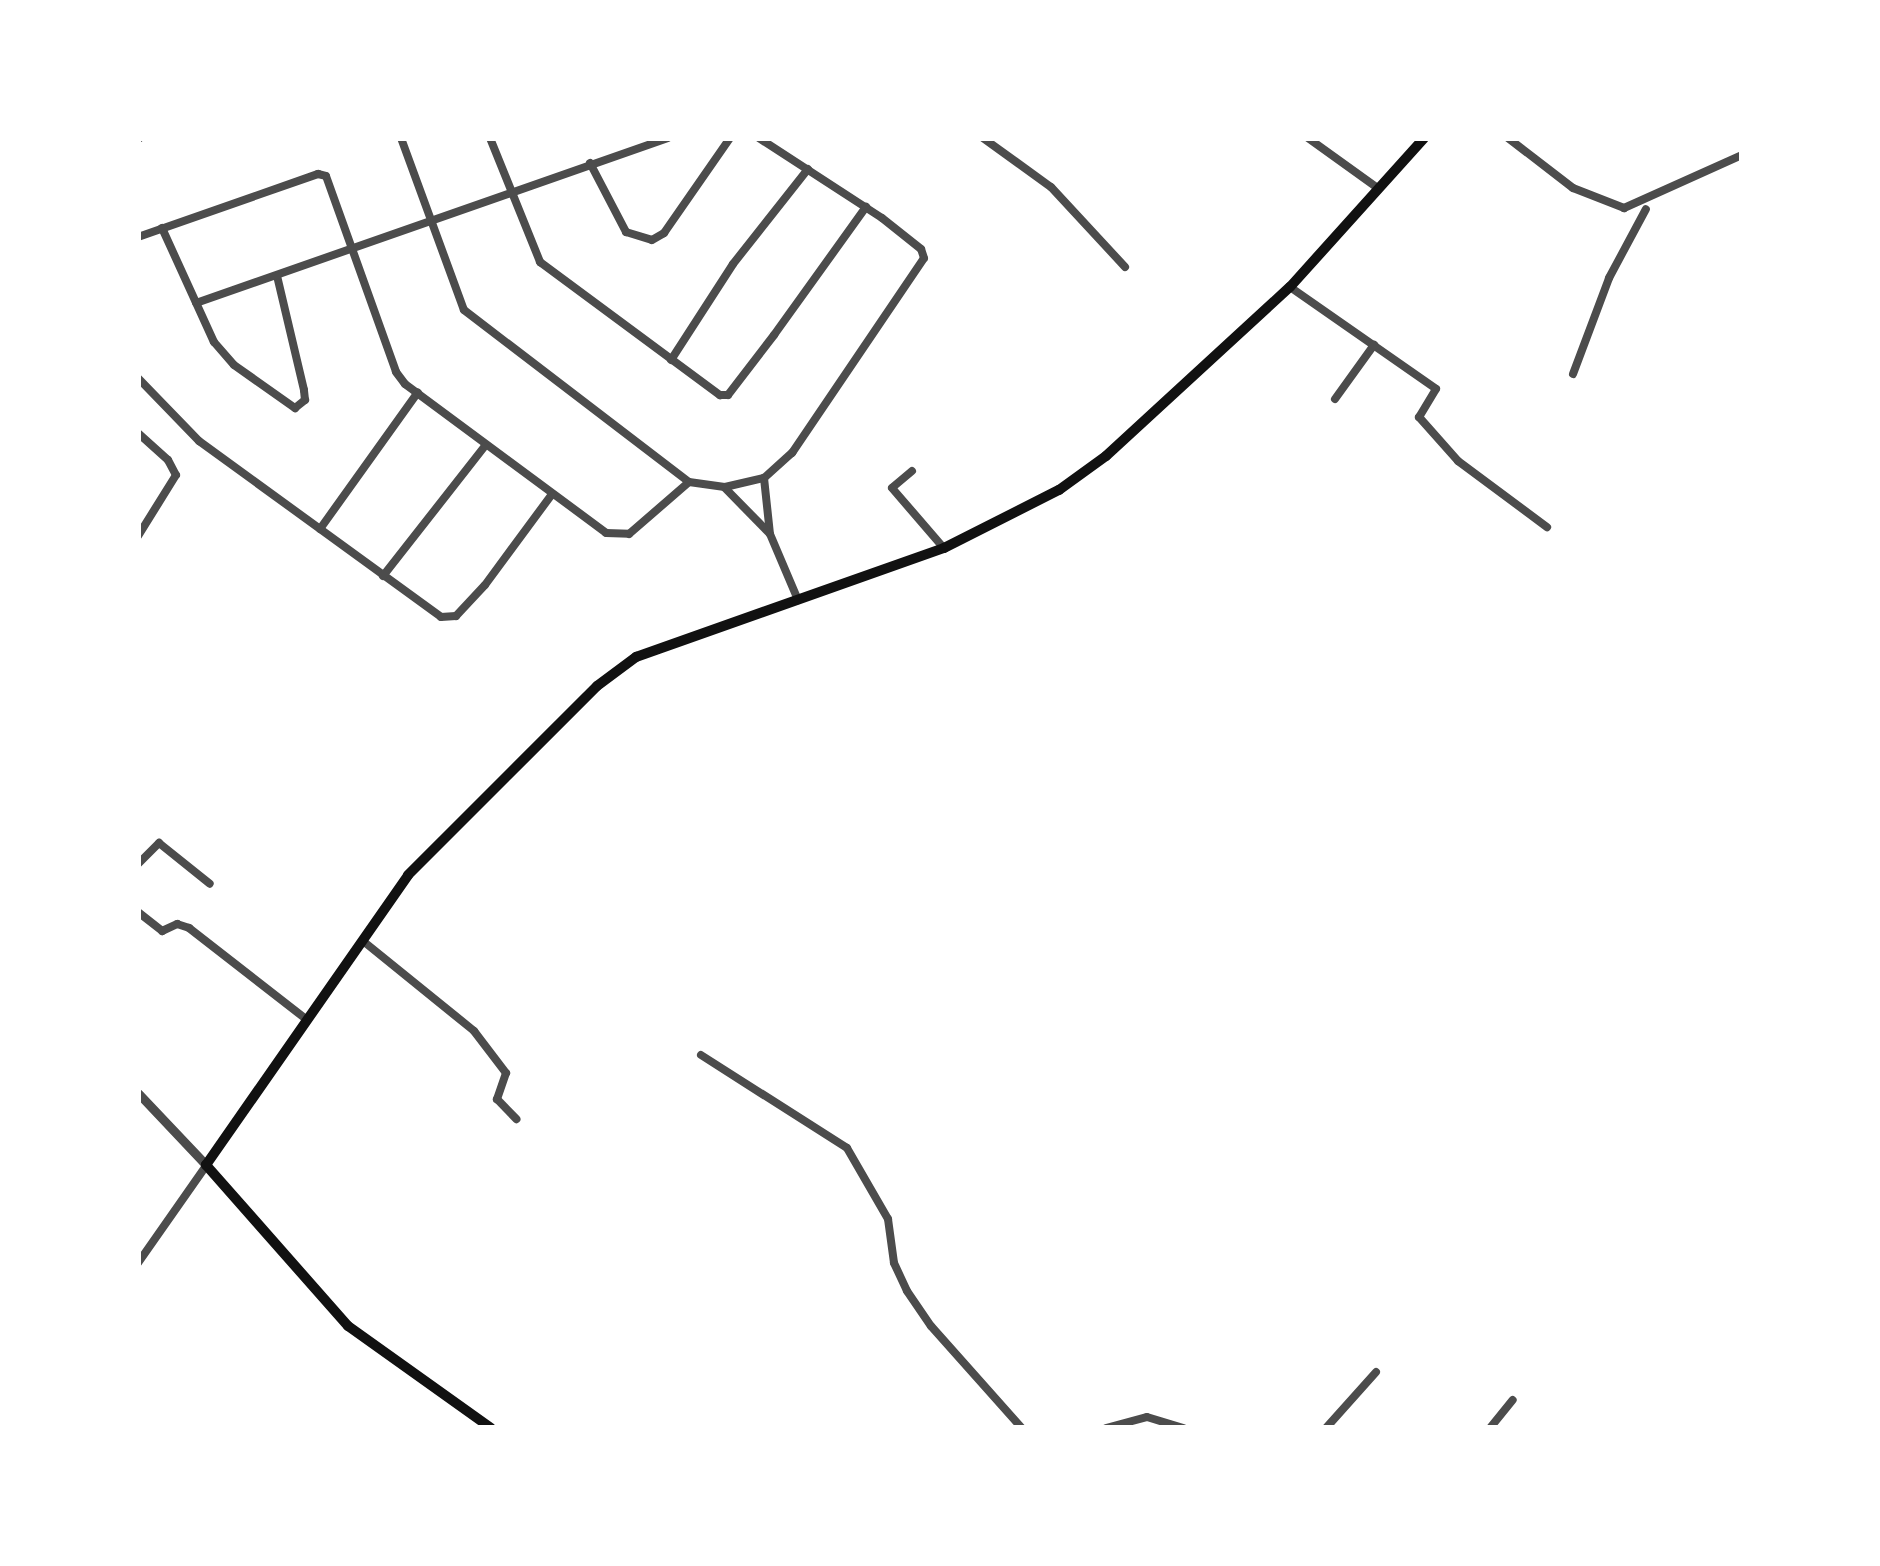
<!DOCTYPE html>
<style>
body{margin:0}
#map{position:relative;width:1880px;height:1566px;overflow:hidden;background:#fff;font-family:"Sofia Sans Condensed",sans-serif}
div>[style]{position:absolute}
.minor>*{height:8px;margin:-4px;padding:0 4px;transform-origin:4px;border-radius:4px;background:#4c4c4c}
.tertiary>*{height:9px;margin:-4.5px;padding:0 4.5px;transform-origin:4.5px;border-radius:4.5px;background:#4c4c4c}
.secondary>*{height:10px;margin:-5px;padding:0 5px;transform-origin:5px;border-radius:5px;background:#111}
span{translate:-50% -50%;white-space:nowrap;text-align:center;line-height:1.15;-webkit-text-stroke:10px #fff;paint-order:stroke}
.frame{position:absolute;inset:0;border:141px solid #fff;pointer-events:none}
</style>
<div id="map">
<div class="minor">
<div style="left:401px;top:138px;width:183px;rotate:69.9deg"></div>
<div style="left:464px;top:310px;width:283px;rotate:37.4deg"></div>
<div style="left:689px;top:482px;width:36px;rotate:8deg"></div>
<div style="left:725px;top:487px;width:40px;rotate:-13deg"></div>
<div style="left:764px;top:478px;width:38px;rotate:-42deg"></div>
<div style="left:792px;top:453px;width:235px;rotate:-55.9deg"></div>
<div style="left:924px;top:258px;width:9px;rotate:-108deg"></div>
<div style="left:921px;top:249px;width:50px;rotate:-141.5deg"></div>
<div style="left:882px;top:218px;width:147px;rotate:-147deg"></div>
<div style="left:490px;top:138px;width:134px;rotate:68deg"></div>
<div style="left:540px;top:262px;width:224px;rotate:36.5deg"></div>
<div style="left:720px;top:395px;width:8px"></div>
<div style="left:728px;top:395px;width:76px;rotate:-52.5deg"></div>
<div style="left:774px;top:335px;width:158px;rotate:-54.3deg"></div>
<div style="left:983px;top:138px;width:84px;rotate:35.8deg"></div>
<div style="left:1051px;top:187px;width:109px;rotate:47.2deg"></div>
<div style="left:1308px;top:138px;width:87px;rotate:35.7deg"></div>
<div style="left:1508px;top:138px;width:82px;rotate:37.6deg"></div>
<div style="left:1573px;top:188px;width:55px;rotate:21.4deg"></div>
<div style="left:1624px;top:208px;width:129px;rotate:-24.2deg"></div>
<div style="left:138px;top:139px;width:2px;rotate:-27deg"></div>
<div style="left:590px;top:163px;width:78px;rotate:62.4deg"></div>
<div style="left:626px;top:232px;width:27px;rotate:17deg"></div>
<div style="left:652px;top:240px;width:14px;rotate:-30deg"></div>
<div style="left:664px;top:233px;width:116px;rotate:-55.2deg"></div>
<div style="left:162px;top:228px;width:125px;rotate:65.5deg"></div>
<div style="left:214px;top:342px;width:30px;rotate:49deg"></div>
<div style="left:234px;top:365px;width:75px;rotate:35.2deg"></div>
<div style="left:295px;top:408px;width:13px;rotate:-39deg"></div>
<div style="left:305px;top:400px;width:10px;rotate:-96deg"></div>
<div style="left:304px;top:390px;width:117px;rotate:-103.3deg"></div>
<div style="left:138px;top:237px;width:191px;rotate:-19.3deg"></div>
<div style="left:318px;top:174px;width:8px;rotate:14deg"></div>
<div style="left:326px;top:176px;width:208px;rotate:70.3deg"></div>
<div style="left:396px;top:372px;width:15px;rotate:53deg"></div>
<div style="left:405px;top:384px;width:250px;rotate:36.5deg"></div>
<div style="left:606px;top:533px;width:23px;rotate:2deg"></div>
<div style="left:629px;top:534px;width:79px;rotate:-40.9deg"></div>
<div style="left:1290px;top:287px;width:178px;rotate:34.9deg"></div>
<div style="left:1436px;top:389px;width:33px;rotate:121deg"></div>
<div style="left:1419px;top:417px;width:59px;rotate:48.4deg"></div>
<div style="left:1458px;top:461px;width:111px;rotate:36.6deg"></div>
<div style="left:196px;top:303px;width:500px;rotate:-19.27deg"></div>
<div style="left:671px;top:360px;width:114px;rotate:-57.1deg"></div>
<div style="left:733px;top:264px;width:121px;rotate:-51.7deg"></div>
<div style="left:1573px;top:374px;width:103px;rotate:-69.4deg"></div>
<div style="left:1609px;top:278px;width:78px;rotate:-61.8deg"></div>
<div style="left:138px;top:378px;width:88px;rotate:45.9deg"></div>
<div style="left:199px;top:441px;width:299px;rotate:36deg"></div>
<div style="left:441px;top:617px;width:15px;rotate:-4deg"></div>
<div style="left:456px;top:616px;width:42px;rotate:-46.9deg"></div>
<div style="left:485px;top:585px;width:113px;rotate:-53.6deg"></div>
<div style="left:1335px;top:399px;width:67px;rotate:-54.2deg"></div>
<div style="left:138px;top:433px;width:40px;rotate:42deg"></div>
<div style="left:168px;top:460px;width:17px;rotate:62deg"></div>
<div style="left:176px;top:475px;width:72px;rotate:121.9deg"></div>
<div style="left:912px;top:471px;width:26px;rotate:140deg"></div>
<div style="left:892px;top:488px;width:78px;rotate:49.2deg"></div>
<div style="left:764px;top:478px;width:56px;rotate:83.9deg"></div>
<div style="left:770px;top:534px;width:72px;rotate:67deg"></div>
<div style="left:725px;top:488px;width:63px;rotate:45.6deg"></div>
<div style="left:320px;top:529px;width:168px;rotate:-54.4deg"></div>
<div style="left:383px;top:576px;width:165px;rotate:-51.9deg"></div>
<div style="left:138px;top:864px;width:30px;rotate:-45deg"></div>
<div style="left:159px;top:843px;width:65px;rotate:38.8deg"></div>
<div style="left:138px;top:912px;width:31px;rotate:38deg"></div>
<div style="left:162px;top:931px;width:17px;rotate:-25deg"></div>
<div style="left:177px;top:924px;width:13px;rotate:18deg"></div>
<div style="left:189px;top:928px;width:148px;rotate:37.9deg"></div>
<div style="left:363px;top:941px;width:143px;rotate:39deg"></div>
<div style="left:474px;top:1031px;width:53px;rotate:52.7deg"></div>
<div style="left:506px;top:1073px;width:28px;rotate:109deg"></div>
<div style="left:497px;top:1099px;width:28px;rotate:46deg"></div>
<div style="left:701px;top:1055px;width:173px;rotate:32.5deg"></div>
<div style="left:847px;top:1148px;width:82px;rotate:60deg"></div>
<div style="left:888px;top:1219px;width:44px;rotate:82.2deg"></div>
<div style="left:894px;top:1263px;width:31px;rotate:65deg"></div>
<div style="left:907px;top:1291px;width:42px;rotate:55.6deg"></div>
<div style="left:931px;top:1326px;width:137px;rotate:48.3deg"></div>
<div style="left:138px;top:1263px;width:118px;rotate:-55deg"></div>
<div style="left:1106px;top:1428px;width:42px;rotate:-15deg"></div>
<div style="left:1147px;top:1417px;width:38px;rotate:17deg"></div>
<div style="left:1326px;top:1428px;width:75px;rotate:-48.2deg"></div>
<div style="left:1490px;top:1428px;width:36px;rotate:-51deg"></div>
</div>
<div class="tertiary">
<div style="left:138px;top:1093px;width:99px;rotate:46.6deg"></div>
</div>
<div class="secondary">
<div style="left:491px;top:1428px;width:176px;rotate:-144.5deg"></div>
<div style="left:348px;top:1326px;width:215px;rotate:-131.4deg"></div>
<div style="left:206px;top:1165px;width:353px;rotate:-55.1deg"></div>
<div style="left:408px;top:875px;width:267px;rotate:-45deg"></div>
<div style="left:597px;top:686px;width:49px;rotate:-36.6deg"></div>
<div style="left:636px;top:657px;width:327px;rotate:-19.5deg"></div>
<div style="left:944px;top:548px;width:129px;rotate:-26.8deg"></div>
<div style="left:1059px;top:490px;width:58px;rotate:-35.9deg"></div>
<div style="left:1106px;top:456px;width:250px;rotate:-42.6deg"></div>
<div style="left:1290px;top:287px;width:200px;rotate:-48deg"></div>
</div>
<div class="frame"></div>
</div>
